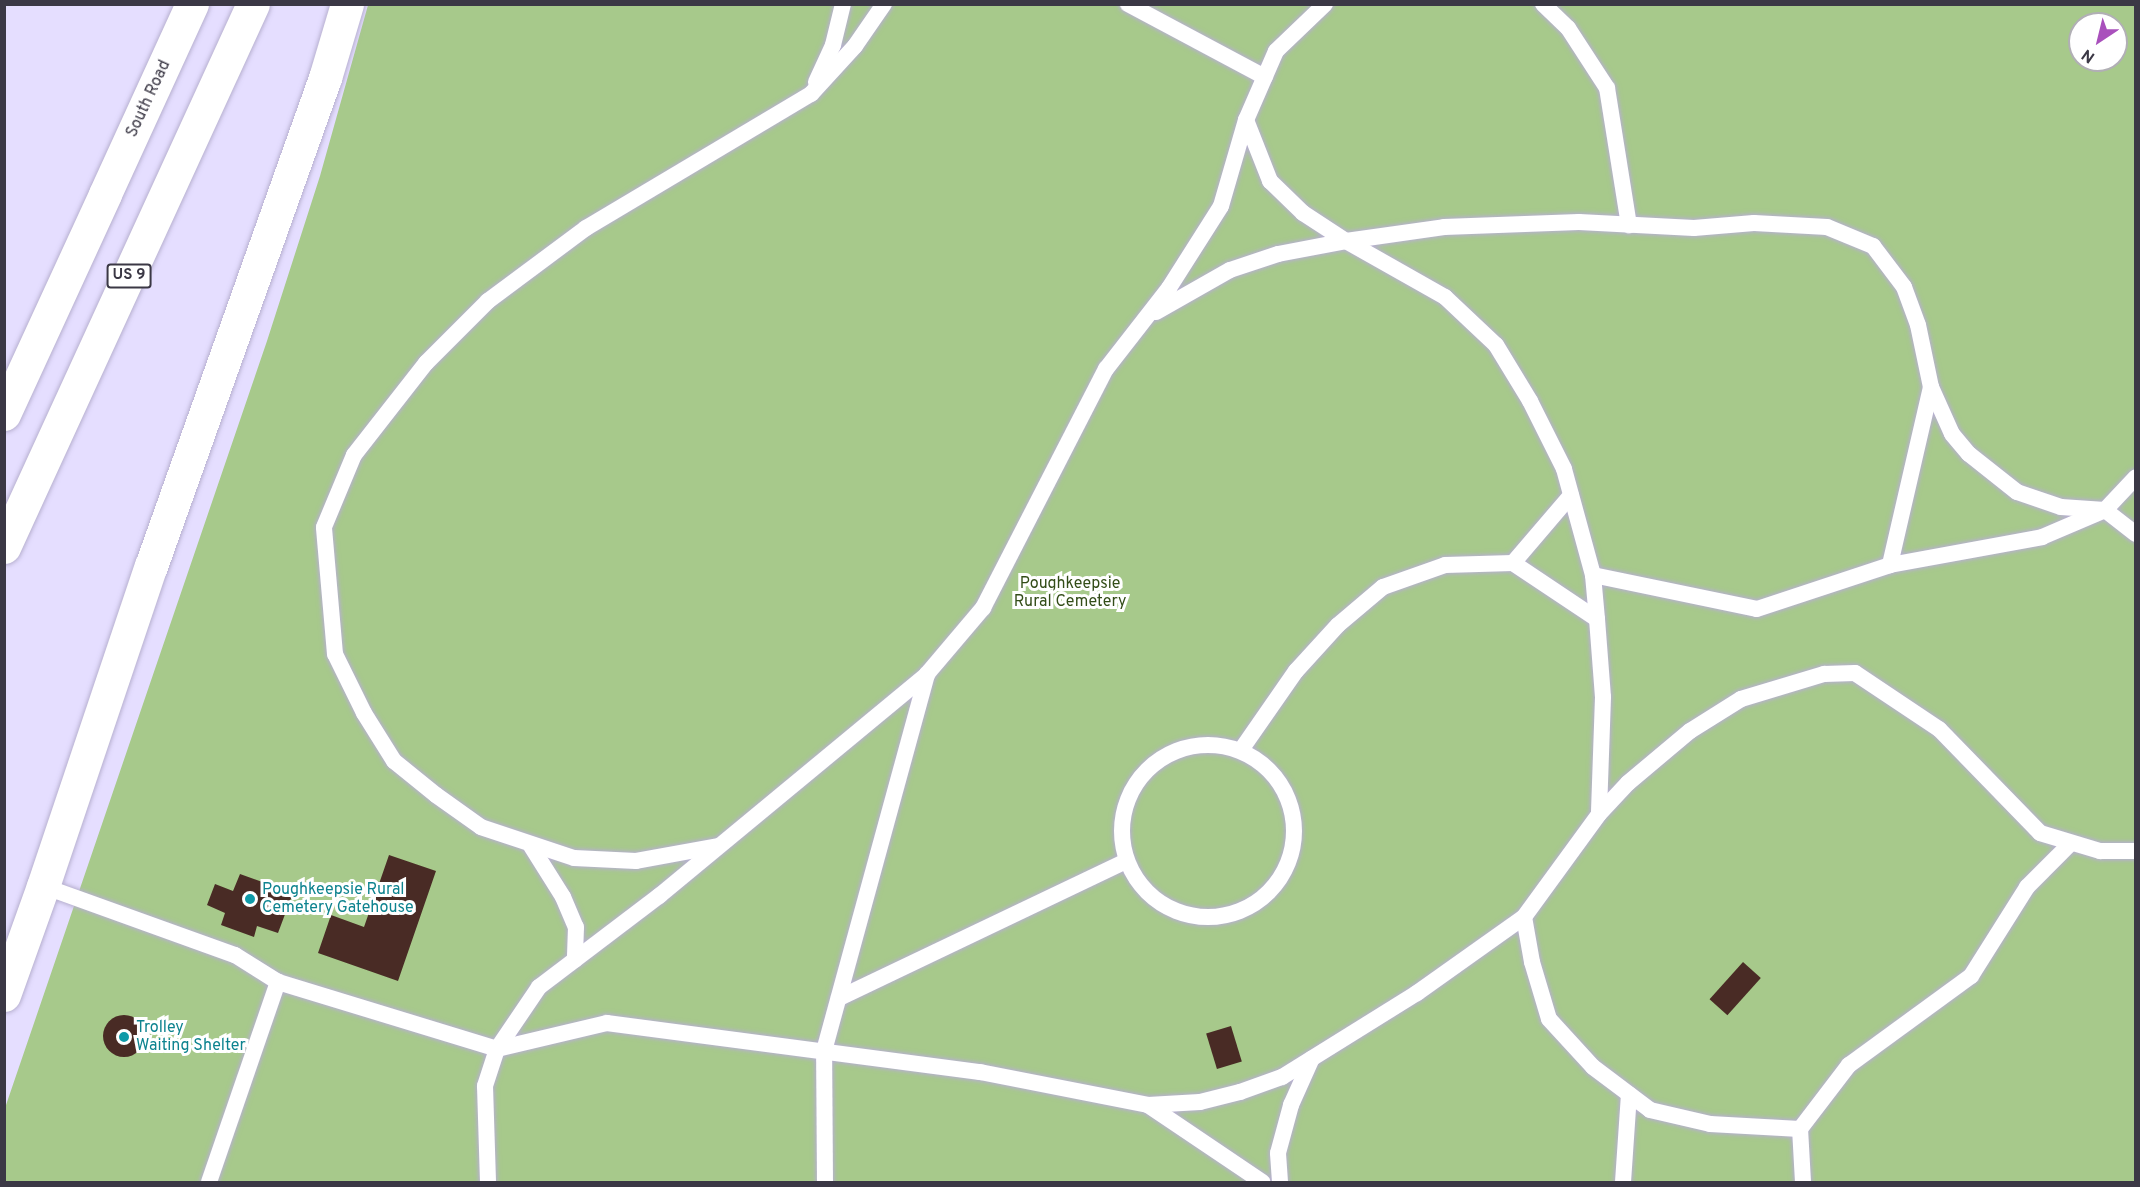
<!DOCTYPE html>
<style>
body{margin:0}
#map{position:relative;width:2140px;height:1187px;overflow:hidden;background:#e5deff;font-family:Overpass,sans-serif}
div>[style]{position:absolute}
.green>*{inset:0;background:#a7c98b}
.building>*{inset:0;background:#492b25;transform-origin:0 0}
.round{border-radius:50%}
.roads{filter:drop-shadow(0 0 2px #b7b0d0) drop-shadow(0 0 2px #b7b0d0)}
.service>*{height:16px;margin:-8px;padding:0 8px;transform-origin:8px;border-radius:8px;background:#fff}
.service>.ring{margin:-8px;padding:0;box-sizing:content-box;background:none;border:16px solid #fff;border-radius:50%}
.tertiary>*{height:33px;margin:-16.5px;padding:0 16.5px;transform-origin:16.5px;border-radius:16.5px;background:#fff}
.trunk>*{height:33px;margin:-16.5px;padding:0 16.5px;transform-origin:16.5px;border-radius:16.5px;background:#fff}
.motorway>*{height:33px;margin:-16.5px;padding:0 16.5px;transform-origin:16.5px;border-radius:16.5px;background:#fff}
.dots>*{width:16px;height:16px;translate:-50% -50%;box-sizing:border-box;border:3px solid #fff;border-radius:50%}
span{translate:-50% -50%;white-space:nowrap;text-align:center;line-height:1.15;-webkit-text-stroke:6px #fff;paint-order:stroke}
.shield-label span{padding:2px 4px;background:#fff;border:2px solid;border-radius:4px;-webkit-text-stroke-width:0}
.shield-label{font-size:15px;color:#3b3845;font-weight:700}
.street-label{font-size:16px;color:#3b3845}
.park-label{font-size:16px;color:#334d18}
.culture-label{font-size:16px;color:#0d838f}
.left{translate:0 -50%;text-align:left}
.frame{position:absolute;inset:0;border:6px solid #3b3845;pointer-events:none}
.north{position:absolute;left:2068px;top:12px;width:60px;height:60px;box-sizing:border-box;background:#fff;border:2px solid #b1afb5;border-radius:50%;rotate:215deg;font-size:16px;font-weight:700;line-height:24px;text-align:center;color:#3b3845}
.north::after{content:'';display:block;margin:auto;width:21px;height:27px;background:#a950bc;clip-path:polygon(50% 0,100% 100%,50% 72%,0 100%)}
</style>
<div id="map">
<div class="green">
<div style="clip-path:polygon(evenodd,368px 5px,2135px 5px,2135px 1182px,5px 1182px,5px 1108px,267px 341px,320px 176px,368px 5px,2080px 24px,2116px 24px,2116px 60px,2080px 60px,2080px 24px)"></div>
</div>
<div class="building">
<div style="clip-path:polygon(389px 855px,436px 871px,398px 981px,318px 953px,331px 915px,364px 927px)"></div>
<div style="clip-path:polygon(240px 874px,293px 893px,278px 933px,257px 926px,254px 937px,221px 925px,225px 913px,207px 905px,215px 884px,233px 891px)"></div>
<div style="left:1743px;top:962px;width:24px;height:50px;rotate:42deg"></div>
<div class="round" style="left:103px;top:1015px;width:42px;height:42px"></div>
<div style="left:1231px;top:1026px;width:37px;height:26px;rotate:73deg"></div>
</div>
<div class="roads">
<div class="service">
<div style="left:1128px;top:4px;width:155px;rotate:28.1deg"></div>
<div style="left:1543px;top:4px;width:35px;rotate:44deg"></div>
<div style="left:1568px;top:28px;width:72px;rotate:57deg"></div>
<div style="left:1607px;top:88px;width:139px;rotate:80.9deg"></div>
<div style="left:816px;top:82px;width:41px;rotate:-65.3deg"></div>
<div style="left:833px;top:45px;width:42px;rotate:-76.3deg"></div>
<div style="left:1246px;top:120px;width:66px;rotate:68.5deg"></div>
<div style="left:1270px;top:181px;width:46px;rotate:44.1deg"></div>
<div style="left:1303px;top:213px;width:51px;rotate:33.1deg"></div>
<div style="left:1346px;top:241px;width:99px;rotate:-8.1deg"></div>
<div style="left:1444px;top:227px;width:135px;rotate:-2.1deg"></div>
<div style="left:1579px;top:222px;width:115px;rotate:3deg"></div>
<div style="left:1694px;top:228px;width:60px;rotate:-4.8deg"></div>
<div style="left:1754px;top:223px;width:73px;rotate:3.1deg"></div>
<div style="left:1827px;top:227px;width:50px;rotate:22.4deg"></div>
<div style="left:1873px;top:246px;width:51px;rotate:52.9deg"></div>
<div style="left:1904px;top:287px;width:40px;rotate:69.8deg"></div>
<div style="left:1918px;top:325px;width:63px;rotate:78.2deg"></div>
<div style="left:1931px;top:387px;width:183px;rotate:103deg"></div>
<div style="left:1156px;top:312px;width:85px;rotate:-29.6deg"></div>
<div style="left:1230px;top:270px;width:51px;rotate:-18.4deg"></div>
<div style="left:1278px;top:254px;width:69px;rotate:-10.8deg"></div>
<div style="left:1346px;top:241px;width:114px;rotate:29.5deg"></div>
<div style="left:1445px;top:297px;width:70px;rotate:43.3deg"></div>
<div style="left:1496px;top:345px;width:66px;rotate:58.7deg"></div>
<div style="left:1530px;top:401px;width:76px;rotate:63.4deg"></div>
<div style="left:1564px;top:469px;width:110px;rotate:74.7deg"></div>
<div style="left:1931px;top:387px;width:51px;rotate:65.9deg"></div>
<div style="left:1952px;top:434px;width:26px;rotate:50deg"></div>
<div style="left:1969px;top:454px;width:61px;rotate:38.4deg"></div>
<div style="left:2017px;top:492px;width:46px;rotate:18.8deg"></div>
<div style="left:2061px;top:507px;width:44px;rotate:3.9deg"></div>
<div style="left:2105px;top:510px;width:39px;rotate:38deg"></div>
<div style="left:1513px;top:563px;width:89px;rotate:-49.5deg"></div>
<div style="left:1597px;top:619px;width:78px;rotate:85.6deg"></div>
<div style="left:1603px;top:697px;width:117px;rotate:92deg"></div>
<div class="ring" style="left:1122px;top:745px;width:156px;height:156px"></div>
<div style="left:1241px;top:750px;width:96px;rotate:-55.2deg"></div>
<div style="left:1296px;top:671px;width:62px;rotate:-47.6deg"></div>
<div style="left:1338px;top:625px;width:59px;rotate:-40.2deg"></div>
<div style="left:1383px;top:587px;width:66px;rotate:-19.5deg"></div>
<div style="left:1445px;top:565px;width:68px;rotate:-1.7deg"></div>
<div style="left:1513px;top:563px;width:101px;rotate:33.7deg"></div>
<div style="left:1597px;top:619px;width:44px;rotate:-95.2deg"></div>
<div style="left:1593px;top:575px;width:167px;rotate:11.7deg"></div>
<div style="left:1757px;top:609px;width:140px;rotate:-18.3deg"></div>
<div style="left:1890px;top:565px;width:155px;rotate:-10.4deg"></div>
<div style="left:2042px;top:537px;width:69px;rotate:-23.2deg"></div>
<div style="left:2105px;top:510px;width:45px;rotate:-46.8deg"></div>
<div style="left:531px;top:846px;width:60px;rotate:57.9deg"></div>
<div style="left:563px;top:897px;width:33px;rotate:67deg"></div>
<div style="left:576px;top:927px;width:33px;rotate:92deg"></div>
<div style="left:718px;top:846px;width:83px;rotate:169.6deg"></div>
<div style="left:636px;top:861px;width:62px;rotate:-177.2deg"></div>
<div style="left:574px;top:858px;width:98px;rotate:-161.6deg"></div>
<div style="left:481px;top:827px;width:55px;rotate:-144.6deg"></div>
<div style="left:436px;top:795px;width:54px;rotate:-141deg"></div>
<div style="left:394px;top:761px;width:57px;rotate:-122deg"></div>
<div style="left:364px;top:713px;width:66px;rotate:-116.2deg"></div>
<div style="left:335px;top:654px;width:127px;rotate:-95deg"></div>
<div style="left:324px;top:527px;width:78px;rotate:-67.4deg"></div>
<div style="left:354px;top:455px;width:117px;rotate:-52deg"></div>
<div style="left:426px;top:363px;width:88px;rotate:-45deg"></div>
<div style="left:488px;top:301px;width:122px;rotate:-36.7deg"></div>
<div style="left:586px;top:228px;width:262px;rotate:-30.8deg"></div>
<div style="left:811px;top:94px;width:65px;rotate:-47.5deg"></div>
<div style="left:855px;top:46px;width:51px;rotate:-55.4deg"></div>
<div style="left:43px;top:886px;width:204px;rotate:19.8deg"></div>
<div style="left:235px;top:955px;width:51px;rotate:32.1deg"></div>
<div style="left:278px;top:982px;width:229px;rotate:17deg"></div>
<div style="left:497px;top:1049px;width:39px;rotate:108deg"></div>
<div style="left:485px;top:1086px;width:96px;rotate:88.2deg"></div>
<div style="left:1524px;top:917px;width:46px;rotate:79.9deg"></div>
<div style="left:1532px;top:962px;width:59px;rotate:73.4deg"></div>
<div style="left:1549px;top:1019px;width:65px;rotate:47.5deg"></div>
<div style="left:1593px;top:1067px;width:71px;rotate:37deg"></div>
<div style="left:1650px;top:1110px;width:62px;rotate:13.1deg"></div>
<div style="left:1710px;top:1124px;width:90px;rotate:3.2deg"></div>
<div style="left:839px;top:998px;width:318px;rotate:-25.5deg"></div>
<div style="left:497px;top:1049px;width:113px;rotate:-13.3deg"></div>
<div style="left:607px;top:1023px;width:376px;rotate:7.5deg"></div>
<div style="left:980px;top:1072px;width:171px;rotate:11.1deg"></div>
<div style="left:1148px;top:1105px;width:52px;rotate:-3.3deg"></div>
<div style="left:1200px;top:1102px;width:41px;rotate:-14deg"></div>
<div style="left:1240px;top:1092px;width:45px;rotate:-19.7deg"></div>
<div style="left:1282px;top:1077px;width:159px;rotate:-31.9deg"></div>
<div style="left:1417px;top:993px;width:131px;rotate:-35.4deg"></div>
<div style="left:1524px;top:917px;width:127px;rotate:-53.9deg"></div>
<div style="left:1599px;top:814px;width:42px;rotate:-46.9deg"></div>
<div style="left:1628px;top:783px;width:81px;rotate:-40deg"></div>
<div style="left:1690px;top:731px;width:60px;rotate:-32.1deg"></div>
<div style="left:1741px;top:699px;width:87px;rotate:-16.8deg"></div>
<div style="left:1824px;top:674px;width:31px;rotate:-2deg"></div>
<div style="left:1855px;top:673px;width:101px;rotate:33.7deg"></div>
<div style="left:1939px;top:729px;width:145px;rotate:45.8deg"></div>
<div style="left:2040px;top:833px;width:63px;rotate:16.7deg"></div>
<div style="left:2100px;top:851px;width:36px"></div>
<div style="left:497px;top:1049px;width:75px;rotate:-55.9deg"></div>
<div style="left:539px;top:987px;width:151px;rotate:-37.2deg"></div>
<div style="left:659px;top:896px;width:348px;rotate:-39.6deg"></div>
<div style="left:927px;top:674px;width:87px;rotate:-49.7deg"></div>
<div style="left:983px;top:608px;width:269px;rotate:-62.8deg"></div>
<div style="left:1106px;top:369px;width:103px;rotate:-52.1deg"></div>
<div style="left:1169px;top:288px;width:97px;rotate:-57.6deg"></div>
<div style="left:1221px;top:206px;width:90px;rotate:-73.8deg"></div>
<div style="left:1246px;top:120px;width:75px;rotate:-66.5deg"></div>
<div style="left:1276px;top:51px;width:68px;rotate:-43.8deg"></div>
<div style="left:1148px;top:1105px;width:138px;rotate:34deg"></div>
<div style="left:209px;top:1182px;width:212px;rotate:-71deg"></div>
<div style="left:825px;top:1182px;width:131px;rotate:-90.4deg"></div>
<div style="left:824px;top:1051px;width:391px;rotate:-74.7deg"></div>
<div style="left:1280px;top:1182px;width:29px;rotate:-94deg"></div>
<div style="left:1278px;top:1153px;width:50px;rotate:-74.8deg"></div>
<div style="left:1291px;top:1105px;width:51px;rotate:-65.9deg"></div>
<div style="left:1623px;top:1182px;width:88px;rotate:-86.1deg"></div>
<div style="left:1803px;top:1182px;width:53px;rotate:-93.2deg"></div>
<div style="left:1800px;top:1129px;width:81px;rotate:-52.6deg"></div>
<div style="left:1849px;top:1065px;width:151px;rotate:-36.1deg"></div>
<div style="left:1971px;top:976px;width:105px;rotate:-57.8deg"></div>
<div style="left:2027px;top:887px;width:62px;rotate:-45deg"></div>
</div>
<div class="tertiary">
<div style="left:4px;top:995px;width:116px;rotate:-70.3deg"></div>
</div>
<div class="trunk">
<div style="left:105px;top:194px;width:209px;rotate:-65.4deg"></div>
<div style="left:4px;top:547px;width:597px;rotate:-65.37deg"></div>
<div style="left:43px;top:886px;width:338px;rotate:-71.4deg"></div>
<div style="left:151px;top:566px;width:518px;rotate:-70.38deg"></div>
<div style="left:325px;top:78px;width:77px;rotate:-73.4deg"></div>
</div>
<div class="motorway">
<div style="left:4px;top:414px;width:242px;rotate:-65.3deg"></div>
</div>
</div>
<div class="dots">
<div style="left:250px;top:899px;background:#0f9aa8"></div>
<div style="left:124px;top:1037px;background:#0f9aa8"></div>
</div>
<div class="shield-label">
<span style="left:129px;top:276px">US 9</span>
</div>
<div class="street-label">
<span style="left:149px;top:99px;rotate:-65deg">South Road</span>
</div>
<div class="park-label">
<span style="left:1070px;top:593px">Poughkeepsie<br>Rural Cemetery</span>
</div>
<div class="culture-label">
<span class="left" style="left:262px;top:899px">Poughkeepsie Rural<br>Cemetery Gatehouse</span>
<span class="left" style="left:136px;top:1037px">Trolley<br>Waiting Shelter</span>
</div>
<div class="frame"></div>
<div class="north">N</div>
</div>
